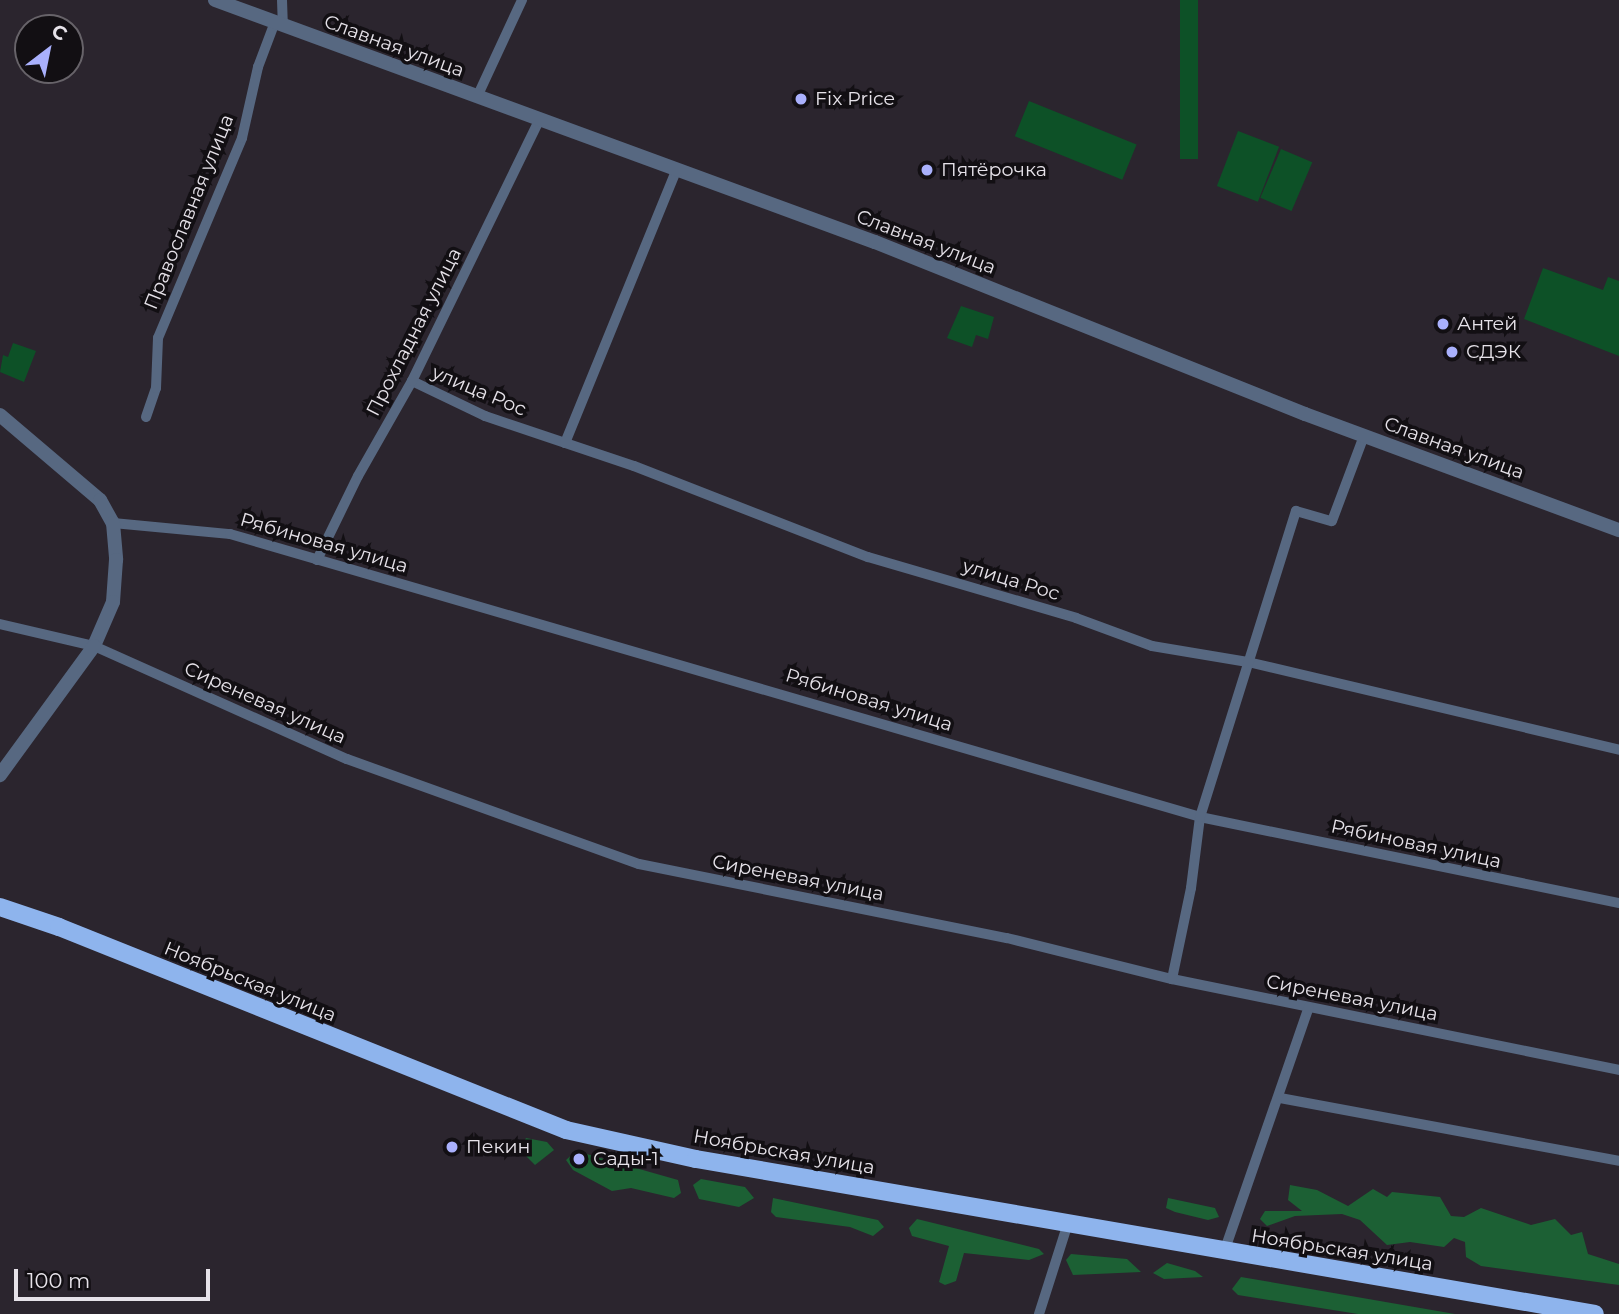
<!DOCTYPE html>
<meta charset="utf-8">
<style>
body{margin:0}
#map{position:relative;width:1619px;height:1314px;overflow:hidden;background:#2b252e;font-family:Montserrat,sans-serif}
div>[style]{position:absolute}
.green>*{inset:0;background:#0d5127;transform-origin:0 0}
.forest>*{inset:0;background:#1c6034}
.minor>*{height:10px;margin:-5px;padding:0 5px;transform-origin:5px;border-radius:5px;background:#576881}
.tertiary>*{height:14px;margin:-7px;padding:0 7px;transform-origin:7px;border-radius:7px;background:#576881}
.trunk>*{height:18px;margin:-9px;padding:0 9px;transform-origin:9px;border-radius:9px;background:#8eb4ed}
.dots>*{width:19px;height:19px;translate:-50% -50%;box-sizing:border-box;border:4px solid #120f13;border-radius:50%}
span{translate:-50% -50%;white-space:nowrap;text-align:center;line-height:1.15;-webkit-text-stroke:7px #120f13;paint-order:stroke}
.street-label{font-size:19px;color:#e6e2e9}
.poi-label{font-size:19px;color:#e6e2e9}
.left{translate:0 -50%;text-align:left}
.north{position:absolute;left:14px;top:14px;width:70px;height:70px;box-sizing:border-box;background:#120f13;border:2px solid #676369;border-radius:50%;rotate:32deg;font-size:19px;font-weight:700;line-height:28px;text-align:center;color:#e6e2e9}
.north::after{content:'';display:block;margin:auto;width:24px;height:32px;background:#a9b0fc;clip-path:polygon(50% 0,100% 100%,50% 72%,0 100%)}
.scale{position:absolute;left:14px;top:1269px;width:196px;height:32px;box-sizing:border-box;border:4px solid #e6e2e9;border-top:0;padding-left:9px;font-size:21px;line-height:24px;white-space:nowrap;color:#e6e2e9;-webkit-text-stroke:5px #120f13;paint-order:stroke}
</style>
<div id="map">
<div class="green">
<div style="left:1180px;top:0;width:18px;height:159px"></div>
<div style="left:1029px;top:101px;width:116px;height:38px;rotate:22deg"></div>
<div style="left:1238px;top:131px;width:44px;height:59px;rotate:21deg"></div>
<div style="left:1281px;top:149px;width:34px;height:53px;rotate:23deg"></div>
<div style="clip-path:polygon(1543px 268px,1603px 290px,1608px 277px,1619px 281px,1619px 356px,1524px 319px)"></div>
<div style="clip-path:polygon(961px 306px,994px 317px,988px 339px,976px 335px,972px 347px,947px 338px)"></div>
<div style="clip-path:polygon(13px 343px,36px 351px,24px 382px,0 372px,3px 355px,8px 357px)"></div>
</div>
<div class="forest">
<div style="clip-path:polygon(526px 1138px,547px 1142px,554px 1150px,535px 1165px,520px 1150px)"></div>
<div style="clip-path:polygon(576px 1151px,678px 1180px,681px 1193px,674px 1198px,631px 1188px,612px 1191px,573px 1170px,566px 1160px)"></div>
<div style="clip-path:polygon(701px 1179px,745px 1187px,754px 1198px,739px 1207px,699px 1199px,693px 1185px)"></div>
<div style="clip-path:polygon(1290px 1185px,1317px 1190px,1348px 1206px,1373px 1189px,1387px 1197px,1392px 1192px,1440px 1197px,1451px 1216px,1464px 1217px,1481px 1208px,1531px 1225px,1555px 1219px,1571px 1235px,1582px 1232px,1588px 1254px,1619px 1264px,1619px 1285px,1481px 1266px,1466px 1257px,1465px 1242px,1454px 1238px,1444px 1247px,1410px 1242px,1387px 1245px,1360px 1220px,1342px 1214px,1295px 1216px,1267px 1226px,1260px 1219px,1265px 1211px,1302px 1211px,1288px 1200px)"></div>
<div style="clip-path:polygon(773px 1198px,878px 1220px,884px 1227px,873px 1236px,850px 1227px,776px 1217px,771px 1212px)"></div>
<div style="clip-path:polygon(1168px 1198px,1215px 1208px,1219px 1217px,1208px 1220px,1175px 1212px,1166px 1208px)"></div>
<div style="clip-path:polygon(917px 1219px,1039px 1249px,1044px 1254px,1029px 1260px,964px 1253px,956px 1281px,945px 1285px,939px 1282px,949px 1246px,912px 1236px,909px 1228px)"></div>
<div style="clip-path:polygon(1071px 1254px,1127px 1259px,1141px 1272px,1073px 1275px,1066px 1260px)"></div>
<div style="clip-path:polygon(1167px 1263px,1195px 1271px,1203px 1277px,1164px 1279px,1153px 1273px)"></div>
<div style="clip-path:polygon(1241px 1277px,1455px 1314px,1358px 1314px,1238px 1295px,1232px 1289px)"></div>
</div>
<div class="minor">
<div style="left:282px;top:0;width:25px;rotate:88deg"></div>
<div style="left:477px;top:97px;width:107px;rotate:-65.1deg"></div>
<div style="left:412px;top:381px;width:81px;rotate:25.6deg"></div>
<div style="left:485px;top:416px;width:157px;rotate:18.6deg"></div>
<div style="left:634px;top:466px;width:251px;rotate:21.3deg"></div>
<div style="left:868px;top:557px;width:217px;rotate:16.3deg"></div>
<div style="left:1076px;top:618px;width:81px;rotate:20.2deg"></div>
<div style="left:1152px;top:646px;width:97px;rotate:9.5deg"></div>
<div style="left:1248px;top:662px;width:381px;rotate:13.3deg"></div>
<div style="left:146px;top:417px;width:31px;rotate:-71deg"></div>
<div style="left:156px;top:388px;width:50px;rotate:-87.7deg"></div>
<div style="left:158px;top:338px;width:217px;rotate:-67.2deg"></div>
<div style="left:242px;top:138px;width:73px;rotate:-77.3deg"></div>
<div style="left:258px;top:67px;width:48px;rotate:-69.3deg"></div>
<div style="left:565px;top:443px;width:292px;rotate:-67.8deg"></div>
<div style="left:113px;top:523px;width:118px;rotate:5.4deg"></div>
<div style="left:230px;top:534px;width:1010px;rotate:16.26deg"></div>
<div style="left:1200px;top:817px;width:428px;rotate:11.6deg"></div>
<div style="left:317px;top:560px;width:93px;rotate:-64deg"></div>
<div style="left:358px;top:476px;width:109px;rotate:-60.4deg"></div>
<div style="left:412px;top:381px;width:292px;rotate:-64deg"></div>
<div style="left:0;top:624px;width:97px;rotate:13.2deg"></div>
<div style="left:94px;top:646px;width:277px;rotate:24.1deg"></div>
<div style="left:347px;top:759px;width:310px;rotate:19.8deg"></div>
<div style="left:639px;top:864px;width:375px;rotate:11.4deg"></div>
<div style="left:1007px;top:938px;width:170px;rotate:14deg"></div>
<div style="left:1172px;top:979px;width:456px;rotate:11.5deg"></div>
<div style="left:1172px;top:979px;width:93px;rotate:-78.2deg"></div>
<div style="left:1191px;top:888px;width:72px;rotate:-82.8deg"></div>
<div style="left:1200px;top:817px;width:321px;rotate:-72.6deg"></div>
<div style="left:1296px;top:511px;width:37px;rotate:16deg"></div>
<div style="left:1332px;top:521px;width:91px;rotate:-69.4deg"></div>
<div style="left:1280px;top:1098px;width:345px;rotate:10.5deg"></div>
<div style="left:1224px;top:1252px;width:259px;rotate:-70.9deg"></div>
<div style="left:1039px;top:1314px;width:96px;rotate:-72.3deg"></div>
</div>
<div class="tertiary">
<div style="left:215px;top:0;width:703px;rotate:20.14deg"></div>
<div style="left:875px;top:242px;width:463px;rotate:21.8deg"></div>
<div style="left:1305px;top:414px;width:335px;rotate:20.3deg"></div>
<div style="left:0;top:415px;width:131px;rotate:40.4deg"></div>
<div style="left:100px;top:500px;width:26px;rotate:61deg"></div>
<div style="left:113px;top:523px;width:37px;rotate:85deg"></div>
<div style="left:116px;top:560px;width:42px;rotate:94.1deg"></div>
<div style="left:113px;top:602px;width:48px;rotate:113.4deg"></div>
<div style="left:94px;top:646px;width:160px;rotate:126.1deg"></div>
</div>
<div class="trunk">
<div style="left:0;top:907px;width:62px;rotate:18.7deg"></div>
<div style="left:59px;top:927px;width:546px;rotate:21.82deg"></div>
<div style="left:566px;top:1130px;width:133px;rotate:12.6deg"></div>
<div style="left:696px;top:1159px;width:912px;rotate:9.78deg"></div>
</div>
<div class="dots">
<div style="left:801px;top:99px;background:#a9b0fc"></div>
<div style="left:927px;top:170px;background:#a9b0fc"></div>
<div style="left:1443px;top:324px;background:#a9b0fc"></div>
<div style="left:1452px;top:352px;background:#a9b0fc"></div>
<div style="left:452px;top:1147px;background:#a9b0fc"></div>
<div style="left:579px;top:1159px;background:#a9b0fc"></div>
</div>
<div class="street-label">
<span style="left:394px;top:46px;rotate:20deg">Славная улица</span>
<span style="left:189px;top:212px;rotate:-68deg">Православная улица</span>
<span style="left:926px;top:242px;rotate:21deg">Славная улица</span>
<span style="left:414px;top:332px;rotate:-63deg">Прохладная улица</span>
<span style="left:479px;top:391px;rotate:23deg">улица Рос</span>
<span style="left:1454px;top:448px;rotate:20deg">Славная улица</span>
<span style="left:324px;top:543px;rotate:16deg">Рябиновая улица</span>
<span style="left:1011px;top:580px;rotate:17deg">улица Рос</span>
<span style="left:869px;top:700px;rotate:17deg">Рябиновая улица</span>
<span style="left:265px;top:703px;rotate:24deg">Сиреневая улица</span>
<span style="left:1416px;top:844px;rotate:12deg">Рябиновая улица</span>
<span style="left:798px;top:878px;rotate:11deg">Сиреневая улица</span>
<span style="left:250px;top:982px;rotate:22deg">Ноябрьская улица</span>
<span style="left:1352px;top:998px;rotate:11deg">Сиреневая улица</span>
<span style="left:784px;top:1152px;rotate:10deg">Ноябрьская улица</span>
<span style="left:1342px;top:1250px;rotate:9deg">Ноябрьская улица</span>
</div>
<div class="poi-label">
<span class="left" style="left:815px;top:99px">Fix Price</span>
<span class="left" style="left:941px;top:170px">Пятёрочка</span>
<span class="left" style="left:1457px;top:324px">Антей</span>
<span class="left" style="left:1466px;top:352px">СДЭК</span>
<span class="left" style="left:466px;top:1147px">Пекин</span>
<span class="left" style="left:593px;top:1159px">Сады-1</span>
</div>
<div class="north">С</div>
<div class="scale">100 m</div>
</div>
